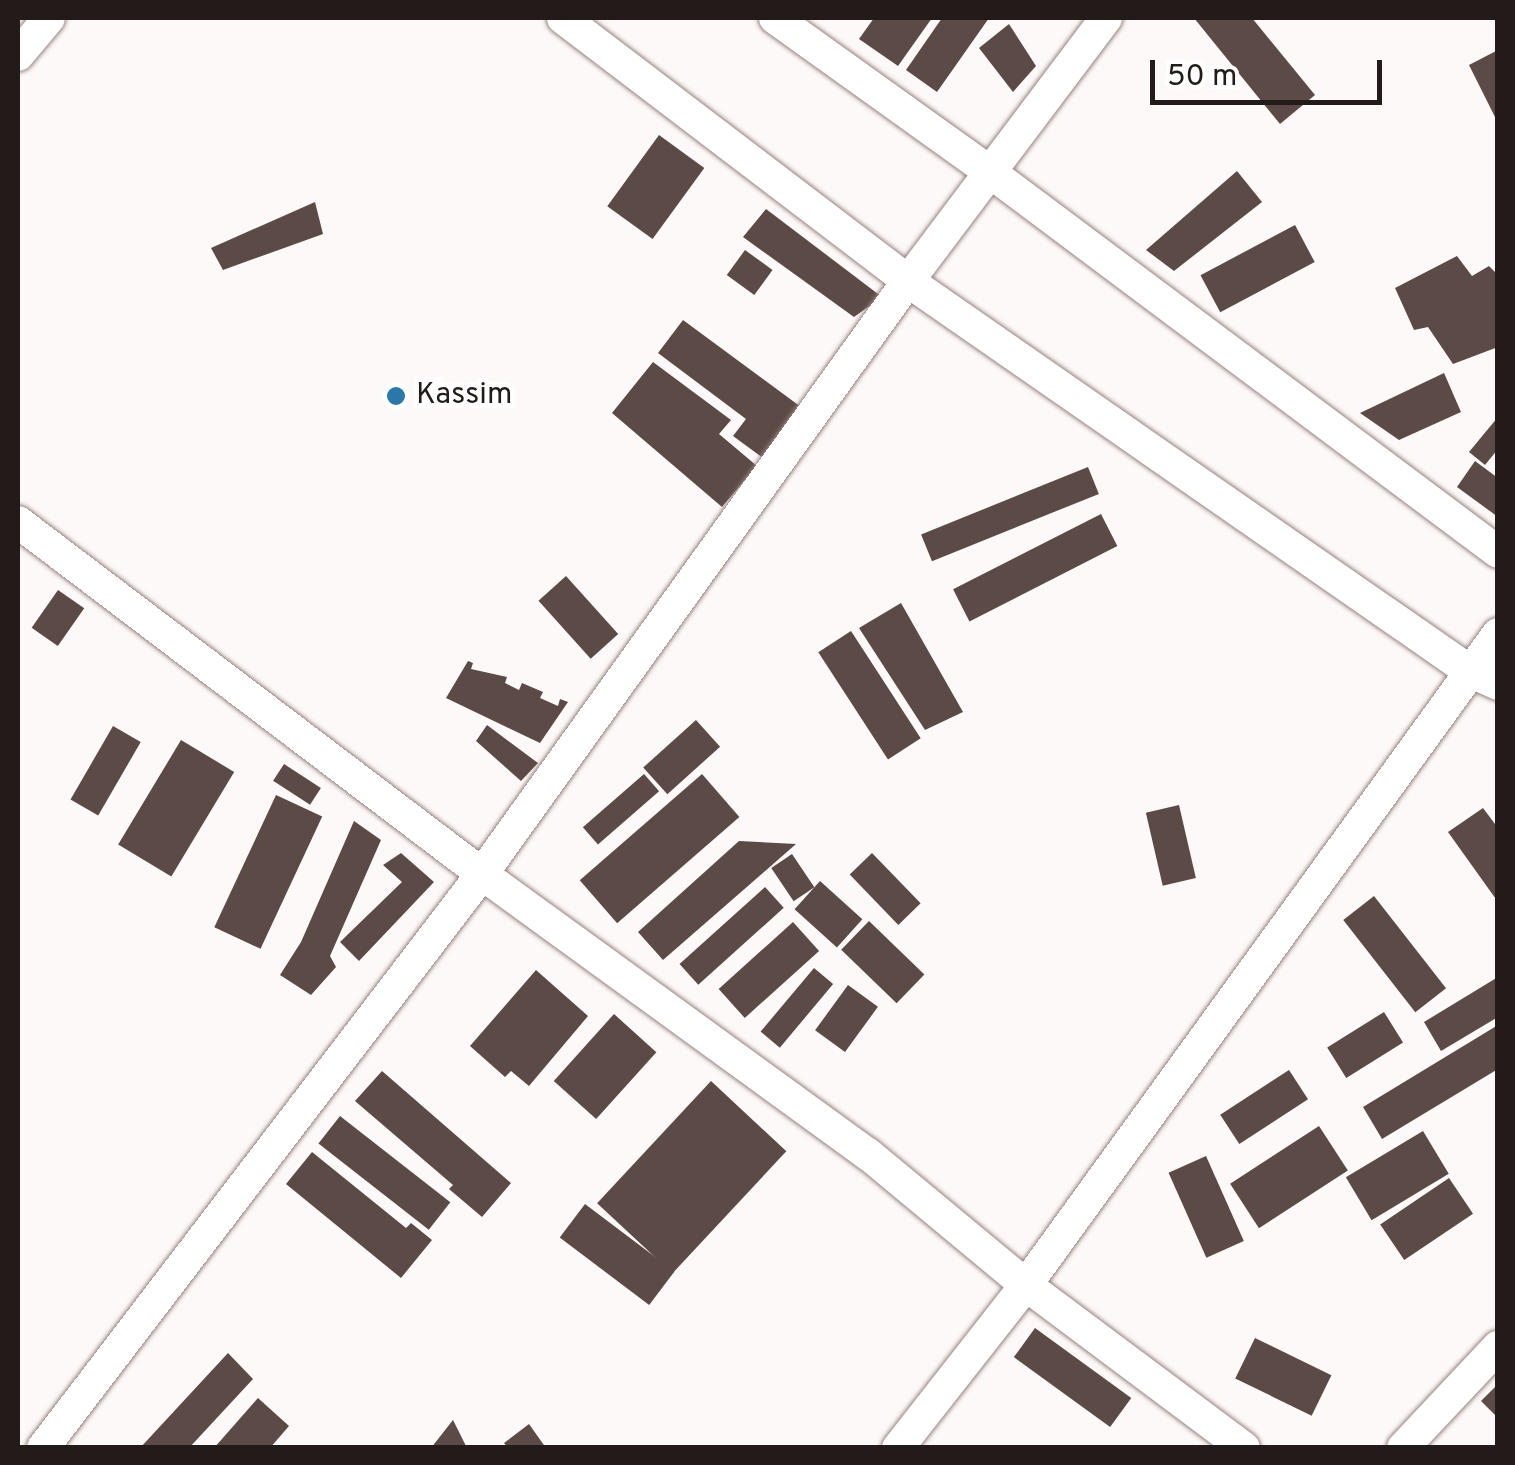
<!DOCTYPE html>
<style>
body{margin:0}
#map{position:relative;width:1515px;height:1465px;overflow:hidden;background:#fdf9f8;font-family:Overpass,sans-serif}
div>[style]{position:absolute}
.building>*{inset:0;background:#5b4a46;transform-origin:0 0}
.roads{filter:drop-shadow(0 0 2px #96827e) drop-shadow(0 0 2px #96827e)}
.street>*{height:32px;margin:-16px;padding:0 16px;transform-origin:16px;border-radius:16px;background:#fff}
.dots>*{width:28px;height:28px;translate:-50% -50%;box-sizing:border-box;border:5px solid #fff;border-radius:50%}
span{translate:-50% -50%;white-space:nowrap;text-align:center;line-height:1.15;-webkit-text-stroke:10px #fff;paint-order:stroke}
.poi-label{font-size:30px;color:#221b19}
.left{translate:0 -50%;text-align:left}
.frame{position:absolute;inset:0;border:20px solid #221b19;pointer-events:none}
.scale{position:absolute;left:1150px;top:60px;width:232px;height:45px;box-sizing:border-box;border:5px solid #221b19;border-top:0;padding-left:12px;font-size:30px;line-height:35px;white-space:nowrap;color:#221b19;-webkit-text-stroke:8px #fff;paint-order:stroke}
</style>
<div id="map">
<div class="building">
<div style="clip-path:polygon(874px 18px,932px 18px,898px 66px,859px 39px)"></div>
<div style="clip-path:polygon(942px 18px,989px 18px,937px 92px,906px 70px)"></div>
<div style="clip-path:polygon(1194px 18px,1252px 18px,1315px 95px,1280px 124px)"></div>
<div style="clip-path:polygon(1009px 24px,1036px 66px,1013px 92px,979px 48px)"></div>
<div style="clip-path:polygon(1498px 50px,1498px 123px,1469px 65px)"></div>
<div style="left:659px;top:135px;width:56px;height:88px;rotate:36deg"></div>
<div style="clip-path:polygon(1237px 171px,1262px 202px,1174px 271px,1146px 250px)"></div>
<div style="clip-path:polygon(315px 202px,323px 234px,223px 270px,211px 248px)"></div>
<div style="clip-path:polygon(766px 209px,882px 297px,854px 317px,743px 237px)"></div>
<div style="left:1295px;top:225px;width:42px;height:107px;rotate:62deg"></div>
<div style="left:745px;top:250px;width:34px;height:31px;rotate:36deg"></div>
<div style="clip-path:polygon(1457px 256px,1472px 276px,1489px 266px,1498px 275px,1498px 347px,1453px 364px,1428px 327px,1414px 330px,1395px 288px)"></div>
<div style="clip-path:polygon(683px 320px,801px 407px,763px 458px,733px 436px,746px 419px,658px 353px)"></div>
<div style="clip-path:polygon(653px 362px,731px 420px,719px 434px,757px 466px,722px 507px,612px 413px)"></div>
<div style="clip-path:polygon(1444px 373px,1461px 412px,1399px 440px,1360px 413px)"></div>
<div style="clip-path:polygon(1498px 417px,1498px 449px,1485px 465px,1469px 452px)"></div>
<div style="clip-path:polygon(1475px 461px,1498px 478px,1498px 517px,1457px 487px)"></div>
<div style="left:1088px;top:467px;width:29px;height:180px;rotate:68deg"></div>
<div style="left:1101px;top:514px;width:36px;height:166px;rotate:63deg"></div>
<div style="left:566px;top:576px;width:78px;height:37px;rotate:48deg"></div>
<div style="left:58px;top:590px;width:32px;height:46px;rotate:35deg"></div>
<div style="clip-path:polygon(901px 603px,963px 712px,925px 730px,859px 628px)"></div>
<div style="left:851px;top:631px;width:128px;height:39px;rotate:57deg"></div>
<div style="clip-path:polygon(468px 661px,473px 663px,471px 669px,507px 677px,505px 683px,519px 690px,522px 683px,543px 692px,540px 698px,558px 706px,560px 699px,568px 702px,540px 743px,446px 698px)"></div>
<div style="left:696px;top:720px;width:36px;height:71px;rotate:48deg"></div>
<div style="clip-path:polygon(487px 725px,538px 763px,521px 781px,476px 741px)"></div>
<div style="left:113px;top:726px;width:32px;height:85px;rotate:30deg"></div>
<div style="left:181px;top:740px;width:62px;height:122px;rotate:31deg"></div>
<div style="left:284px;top:764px;width:44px;height:20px;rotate:33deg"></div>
<div style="left:644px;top:774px;width:23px;height:81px;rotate:49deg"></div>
<div style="left:702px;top:774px;width:57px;height:162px;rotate:49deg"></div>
<div style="left:276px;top:795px;width:51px;height:146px;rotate:25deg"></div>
<div style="left:1179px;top:805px;width:75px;height:34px;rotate:77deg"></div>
<div style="clip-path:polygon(1483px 808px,1498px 828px,1498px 902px,1448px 832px)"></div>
<div style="clip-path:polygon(354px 821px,381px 840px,330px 956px,336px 967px,311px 995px,280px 975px,301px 942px)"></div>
<div style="clip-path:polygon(739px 841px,796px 844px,663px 960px,638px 932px)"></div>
<div style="clip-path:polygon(401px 853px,434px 882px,359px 961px,340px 942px,402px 882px,383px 865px)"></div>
<div style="left:872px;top:853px;width:70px;height:31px;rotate:46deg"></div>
<div style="left:792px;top:854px;width:40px;height:25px;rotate:56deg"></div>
<div style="left:820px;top:881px;width:57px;height:38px;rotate:42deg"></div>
<div style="left:765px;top:887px;width:28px;height:115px;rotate:48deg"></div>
<div style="left:1374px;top:896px;width:117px;height:39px;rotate:52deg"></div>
<div style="left:869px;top:921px;width:77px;height:40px;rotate:44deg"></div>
<div style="left:793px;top:922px;width:39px;height:100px;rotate:48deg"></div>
<div style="left:814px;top:968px;width:25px;height:83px;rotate:40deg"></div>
<div style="clip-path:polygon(536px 970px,588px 1016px,529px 1086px,511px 1071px,505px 1077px,470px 1046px)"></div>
<div style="clip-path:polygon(1498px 977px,1498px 1017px,1441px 1051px,1424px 1022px)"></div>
<div style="left:848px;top:985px;width:37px;height:56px;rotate:36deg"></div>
<div style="left:1384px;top:1012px;width:36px;height:67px;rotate:58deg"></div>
<div style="left:614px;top:1014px;width:57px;height:90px;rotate:42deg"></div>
<div style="clip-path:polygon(1498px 1025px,1498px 1069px,1382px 1139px,1363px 1107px)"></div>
<div style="left:1289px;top:1070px;width:35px;height:82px;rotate:57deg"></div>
<div style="clip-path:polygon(382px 1071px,511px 1183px,482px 1217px,449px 1189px,453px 1185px,355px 1101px)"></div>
<div style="left:711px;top:1081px;width:103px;height:167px;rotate:43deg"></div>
<div style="left:340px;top:1116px;width:140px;height:35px;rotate:38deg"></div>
<div style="left:1319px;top:1126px;width:53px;height:106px;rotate:57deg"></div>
<div style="left:1423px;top:1131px;width:50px;height:90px;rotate:59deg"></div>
<div style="clip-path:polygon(312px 1152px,406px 1228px,411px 1223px,432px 1240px,401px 1278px,286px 1184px)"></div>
<div style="left:1206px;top:1156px;width:93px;height:41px;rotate:66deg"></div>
<div style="left:1449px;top:1178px;width:43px;height:83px;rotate:56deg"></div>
<div style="left:585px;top:1204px;width:112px;height:42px;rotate:37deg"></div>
<div style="left:1035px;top:1328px;width:119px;height:36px;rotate:36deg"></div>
<div style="left:1255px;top:1338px;width:85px;height:45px;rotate:26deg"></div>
<div style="clip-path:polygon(228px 1353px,253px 1379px,189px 1448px,140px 1448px)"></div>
<div style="clip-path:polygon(1498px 1384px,1498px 1418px,1481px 1401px)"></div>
<div style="clip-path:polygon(258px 1398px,289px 1426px,270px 1448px,214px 1448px)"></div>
<div style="clip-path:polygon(453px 1420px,467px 1448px,431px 1448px)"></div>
<div style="clip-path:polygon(529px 1424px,546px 1448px,508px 1448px,504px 1443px)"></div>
</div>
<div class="roads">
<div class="street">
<div style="left:563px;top:18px;width:434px;rotate:37.3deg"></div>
<div style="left:908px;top:281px;width:685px;rotate:34.78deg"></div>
<div style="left:1471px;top:672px;width:30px;rotate:24deg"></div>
<div style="left:775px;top:18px;width:264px;rotate:35.6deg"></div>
<div style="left:990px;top:172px;width:634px;rotate:36.8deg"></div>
<div style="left:18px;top:55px;width:48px;rotate:-50deg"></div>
<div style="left:18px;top:522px;width:582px;rotate:37.18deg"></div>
<div style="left:482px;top:874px;width:477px;rotate:36deg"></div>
<div style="left:868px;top:1154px;width:205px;rotate:39.7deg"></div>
<div style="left:1026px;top:1285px;width:272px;rotate:36.8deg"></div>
<div style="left:43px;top:1448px;width:723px;rotate:-52.59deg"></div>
<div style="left:482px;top:874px;width:730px;rotate:-54.31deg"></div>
<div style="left:908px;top:281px;width:329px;rotate:-53deg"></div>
<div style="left:898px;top:1448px;width:207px;rotate:-51.9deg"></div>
<div style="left:1026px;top:1285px;width:804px;rotate:-54.06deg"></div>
<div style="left:1403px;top:1448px;width:139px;rotate:-46.8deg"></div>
</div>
</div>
<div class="dots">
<div style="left:396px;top:396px;background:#2b77aa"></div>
</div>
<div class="poi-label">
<span class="left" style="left:416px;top:396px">Kassim</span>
</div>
<div class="frame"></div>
<div class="scale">50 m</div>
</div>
